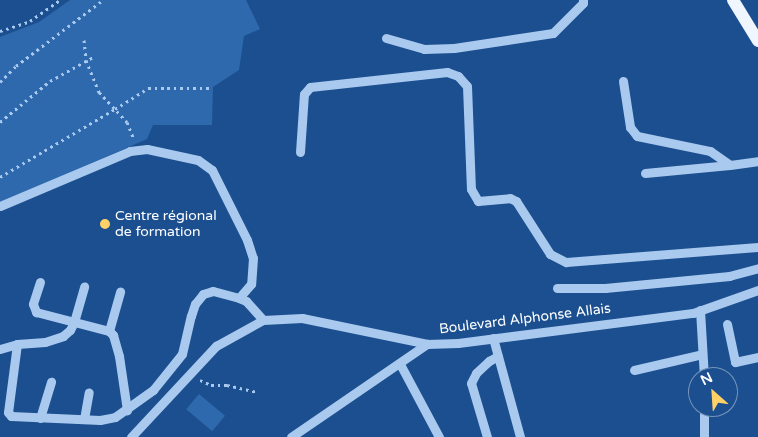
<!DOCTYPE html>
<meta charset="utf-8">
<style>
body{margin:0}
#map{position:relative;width:758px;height:437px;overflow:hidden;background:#1b4f8f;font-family:"Varela Round",sans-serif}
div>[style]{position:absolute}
.green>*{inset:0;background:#2e69ad;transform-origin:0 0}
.path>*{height:3px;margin-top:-1.5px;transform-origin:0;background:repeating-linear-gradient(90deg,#a9c9ee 0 2.5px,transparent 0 6.5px)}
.minor>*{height:9px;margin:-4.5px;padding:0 4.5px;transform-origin:4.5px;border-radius:4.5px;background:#a9c9ee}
.major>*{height:12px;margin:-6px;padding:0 6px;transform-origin:6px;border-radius:6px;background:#f0f6ff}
.dots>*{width:14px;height:14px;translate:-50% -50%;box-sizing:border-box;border:2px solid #1b4f8f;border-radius:50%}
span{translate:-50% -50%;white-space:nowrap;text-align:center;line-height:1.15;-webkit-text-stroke:5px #1b4f8f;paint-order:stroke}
.poi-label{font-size:14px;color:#fff}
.left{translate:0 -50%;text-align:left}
.street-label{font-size:14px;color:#fff}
.north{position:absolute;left:688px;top:367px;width:50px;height:50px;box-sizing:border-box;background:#1b4f8f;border:1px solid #7695bc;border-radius:50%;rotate:334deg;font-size:14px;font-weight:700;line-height:20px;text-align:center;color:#fff}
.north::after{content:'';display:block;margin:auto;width:18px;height:22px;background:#ffd166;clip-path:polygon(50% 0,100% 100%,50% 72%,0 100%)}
</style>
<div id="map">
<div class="green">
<div style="clip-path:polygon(70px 0,246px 0,260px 29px,244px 36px,239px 70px,213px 87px,212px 125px,153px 125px,147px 139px,0 203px,0 37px,39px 22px)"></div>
<div style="left:199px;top:394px;width:34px;height:20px;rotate:40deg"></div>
</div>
<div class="path">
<div style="left:0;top:31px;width:32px;rotate:-18deg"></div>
<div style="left:30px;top:21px;width:37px;rotate:-35deg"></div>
<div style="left:84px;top:40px;width:20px;rotate:84deg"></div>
<div style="left:86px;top:60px;width:35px;rotate:68deg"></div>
<div style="left:99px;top:92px;width:41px;rotate:47deg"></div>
<div style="left:127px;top:122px;width:18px;rotate:68deg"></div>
<div style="left:0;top:82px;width:23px;rotate:-45deg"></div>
<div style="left:16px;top:66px;width:109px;rotate:-37.2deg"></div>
<div style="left:0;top:122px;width:65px;rotate:-39.4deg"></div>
<div style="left:50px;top:81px;width:51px;rotate:-29.1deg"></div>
<div style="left:0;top:177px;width:134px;rotate:-30.6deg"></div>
<div style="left:115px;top:109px;width:39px;rotate:-32deg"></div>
<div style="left:148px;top:88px;width:64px"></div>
<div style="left:200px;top:380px;width:12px;rotate:24deg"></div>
<div style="left:211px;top:385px;width:16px"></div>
<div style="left:227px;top:385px;width:31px;rotate:13deg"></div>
</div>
<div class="minor">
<div style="left:386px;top:38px;width:40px;rotate:16deg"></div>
<div style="left:424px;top:49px;width:30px;rotate:-2deg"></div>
<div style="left:454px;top:48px;width:100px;rotate:-8.6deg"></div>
<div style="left:553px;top:33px;width:42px;rotate:-45deg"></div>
<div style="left:583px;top:3px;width:3px;rotate:-90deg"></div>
<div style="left:623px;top:81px;width:47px;rotate:81.3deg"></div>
<div style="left:630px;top:127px;width:11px;rotate:52deg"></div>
<div style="left:637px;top:136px;width:75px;rotate:11.6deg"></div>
<div style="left:710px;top:151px;width:24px;rotate:35deg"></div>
<div style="left:730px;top:165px;width:28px;rotate:-8deg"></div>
<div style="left:300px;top:152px;width:58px;rotate:-86.1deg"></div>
<div style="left:304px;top:94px;width:9px;rotate:-49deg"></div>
<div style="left:310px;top:87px;width:138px;rotate:-6.2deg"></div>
<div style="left:447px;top:72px;width:12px;rotate:20deg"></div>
<div style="left:458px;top:76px;width:13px;rotate:48deg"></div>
<div style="left:467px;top:86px;width:103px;rotate:87.8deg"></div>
<div style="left:471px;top:189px;width:14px;rotate:60deg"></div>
<div style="left:478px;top:201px;width:32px;rotate:-5deg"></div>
<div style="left:510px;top:198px;width:7px;rotate:27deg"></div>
<div style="left:516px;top:201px;width:63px;rotate:57.3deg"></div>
<div style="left:550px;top:254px;width:18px;rotate:27deg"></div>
<div style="left:566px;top:262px;width:193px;rotate:-4.5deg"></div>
<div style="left:645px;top:173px;width:85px;rotate:-5.4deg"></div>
<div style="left:0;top:206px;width:141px;rotate:-22.9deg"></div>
<div style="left:130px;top:151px;width:17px;rotate:-7deg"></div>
<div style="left:147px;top:149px;width:52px;rotate:12.2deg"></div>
<div style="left:198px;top:160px;width:17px;rotate:36deg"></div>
<div style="left:212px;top:170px;width:78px;rotate:63.4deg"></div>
<div style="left:247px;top:240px;width:19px;rotate:72deg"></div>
<div style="left:253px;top:258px;width:26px;rotate:94deg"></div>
<div style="left:251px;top:284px;width:18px;rotate:131deg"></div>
<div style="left:40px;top:282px;width:23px;rotate:108deg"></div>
<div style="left:33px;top:304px;width:9px;rotate:69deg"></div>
<div style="left:36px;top:312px;width:75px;rotate:14.6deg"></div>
<div style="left:109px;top:331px;width:6px;rotate:45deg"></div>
<div style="left:113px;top:335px;width:22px;rotate:74deg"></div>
<div style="left:119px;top:356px;width:55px;rotate:81.6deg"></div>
<div style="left:557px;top:288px;width:48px"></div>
<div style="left:605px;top:288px;width:125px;rotate:-5.5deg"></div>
<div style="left:729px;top:276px;width:30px;rotate:-15deg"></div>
<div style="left:700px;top:310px;width:67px;rotate:86.6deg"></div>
<div style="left:727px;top:324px;width:39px;rotate:78deg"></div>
<div style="left:735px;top:362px;width:24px;rotate:-12deg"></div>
<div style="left:109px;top:331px;width:41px;rotate:-74.2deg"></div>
<div style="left:493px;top:338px;width:103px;rotate:74.7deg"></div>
<div style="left:17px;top:344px;width:69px;rotate:97.5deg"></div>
<div style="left:8px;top:412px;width:5px;rotate:53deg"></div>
<div style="left:11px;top:416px;width:89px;rotate:2.6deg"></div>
<div style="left:100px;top:420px;width:15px;rotate:-11deg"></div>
<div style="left:115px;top:417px;width:47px;rotate:-35.4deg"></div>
<div style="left:153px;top:390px;width:46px;rotate:-51.1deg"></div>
<div style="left:182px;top:354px;width:39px;rotate:-77deg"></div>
<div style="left:191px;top:316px;width:13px;rotate:-72deg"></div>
<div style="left:195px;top:304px;width:13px;rotate:-51deg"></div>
<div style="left:203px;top:294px;width:10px;rotate:-17deg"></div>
<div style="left:213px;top:291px;width:27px;rotate:15deg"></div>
<div style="left:239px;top:298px;width:8px;rotate:23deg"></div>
<div style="left:246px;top:301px;width:25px;rotate:48deg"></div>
<div style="left:0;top:349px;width:18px;rotate:-16deg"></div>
<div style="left:17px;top:344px;width:28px;rotate:-4deg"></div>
<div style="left:45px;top:342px;width:19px;rotate:-18deg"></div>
<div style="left:63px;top:336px;width:9px;rotate:-41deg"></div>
<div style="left:70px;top:330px;width:9px;rotate:-63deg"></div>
<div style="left:74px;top:322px;width:37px;rotate:-74deg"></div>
<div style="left:400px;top:364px;width:83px;rotate:61.9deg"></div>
<div style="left:634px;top:370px;width:70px;rotate:-13.2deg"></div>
<div style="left:40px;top:418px;width:38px;rotate:-73deg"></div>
<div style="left:84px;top:419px;width:27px;rotate:-80deg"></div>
<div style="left:131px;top:437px;width:125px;rotate:-47deg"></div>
<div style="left:216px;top:346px;width:54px;rotate:-29deg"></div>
<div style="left:263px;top:320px;width:39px;rotate:-3deg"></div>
<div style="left:302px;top:318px;width:128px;rotate:11.7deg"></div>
<div style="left:427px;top:344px;width:31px;rotate:-2deg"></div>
<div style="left:458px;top:343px;width:237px;rotate:-7.3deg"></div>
<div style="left:693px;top:313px;width:69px;rotate:-19.5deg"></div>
<div style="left:291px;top:437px;width:165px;rotate:-34.4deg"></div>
<div style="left:487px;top:437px;width:56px;rotate:-106.5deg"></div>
<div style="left:471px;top:383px;width:11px;rotate:-63deg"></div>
<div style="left:476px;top:373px;width:18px;rotate:-43deg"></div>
<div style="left:489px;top:361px;width:10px;rotate:-29deg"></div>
<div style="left:704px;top:437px;width:30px;rotate:-90deg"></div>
</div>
<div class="major">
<div style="left:733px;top:0;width:48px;rotate:58.6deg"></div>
</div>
<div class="dots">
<div style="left:105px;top:224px;background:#ffd166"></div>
</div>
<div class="poi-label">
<span class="left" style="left:115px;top:224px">Centre régional<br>de formation</span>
</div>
<div class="street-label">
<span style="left:525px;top:319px;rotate:-7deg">Boulevard Alphonse Allais</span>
</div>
<div class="north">N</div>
</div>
